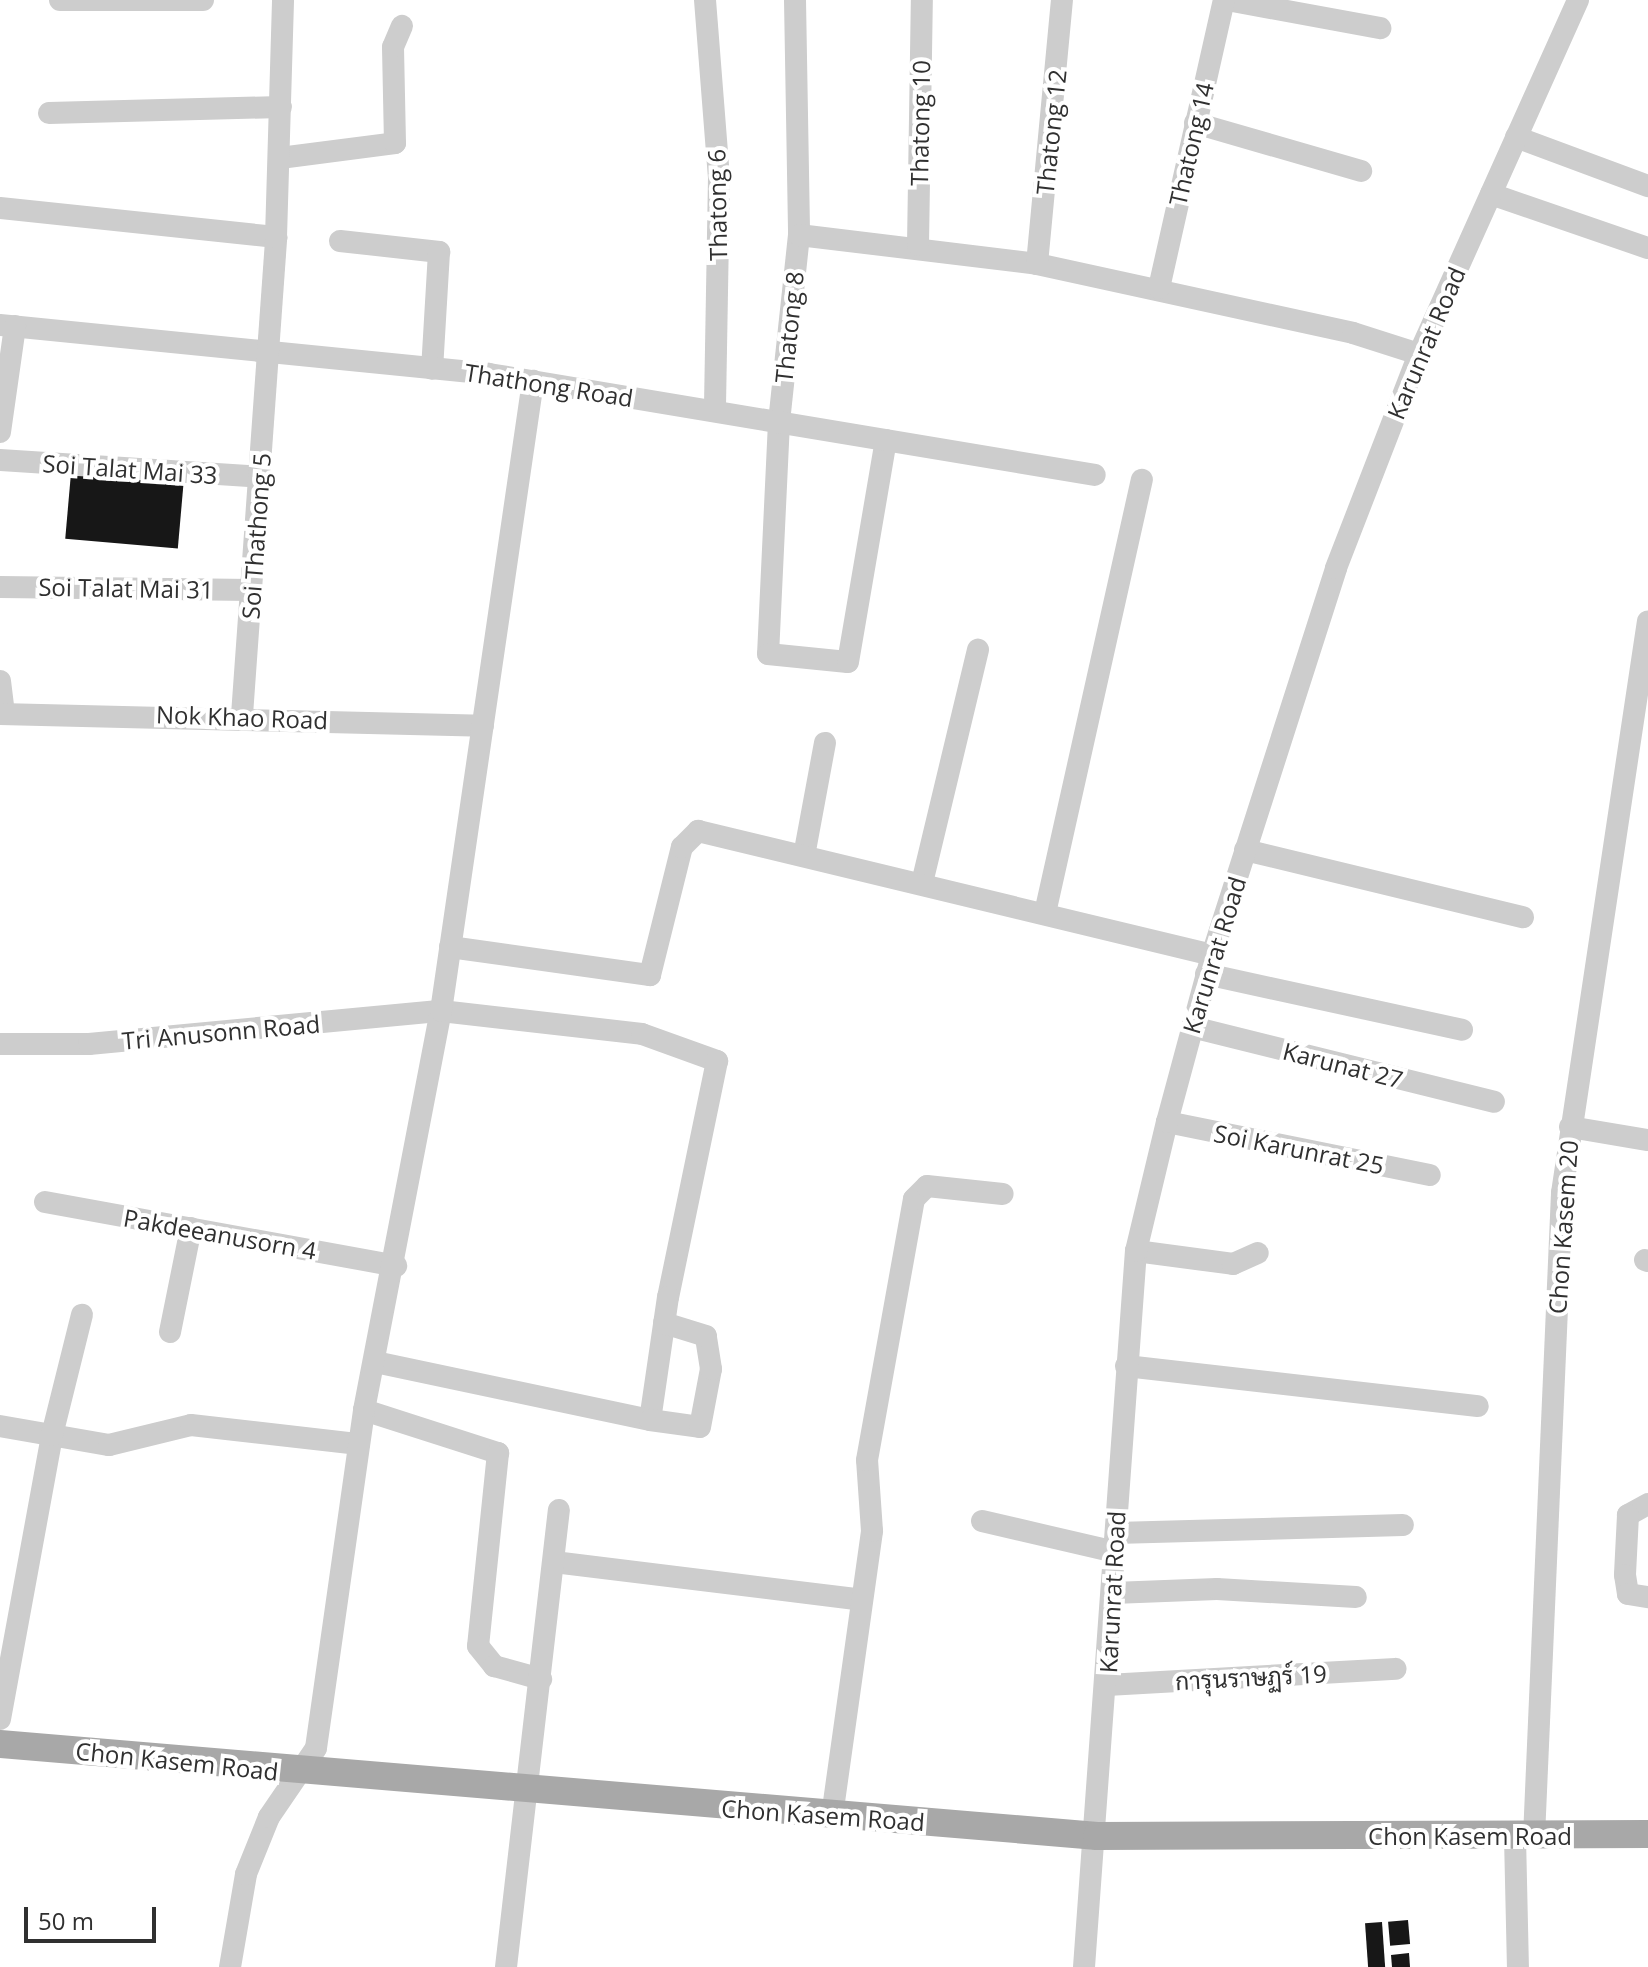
<!DOCTYPE html>
<meta charset="utf-8">
<style>
body{margin:0}
#map{position:relative;width:1648px;height:1967px;overflow:hidden;background:#fff;font-family:"Open Sans",Sarabun,sans-serif}
div>[style]{position:absolute}
.building>*{inset:0;background:#171717;transform-origin:0 0}
.minor>*{height:22px;margin:-11px;padding:0 11px;transform-origin:11px;border-radius:11px;background:#cdcdcd}
.major>*{height:28px;margin:-14px;padding:0 14px;transform-origin:14px;border-radius:14px;background:#a8a8a8}
span{translate:-50% -50%;white-space:nowrap;text-align:center;line-height:1.15;-webkit-text-stroke:8px #fff;paint-order:stroke}
.street-label{font-size:24px;color:#303030}
.scale{position:absolute;left:24px;top:1907px;width:132px;height:36px;box-sizing:border-box;border:4px solid #303030;border-top:0;padding-left:10px;font-size:24px;line-height:28px;white-space:nowrap;color:#303030;-webkit-text-stroke:6px #fff;paint-order:stroke}
</style>
<div id="map">
<div class="building">
<div style="left:71px;top:473px;width:113px;height:66px;rotate:5deg"></div>
<div style="left:1408px;top:1920px;width:24px;height:20px;rotate:85deg"></div>
<div style="left:1382px;top:1922px;width:45px;height:17px;rotate:86deg"></div>
<div style="clip-path:polygon(1409px 1953px,1410px 1967px,1392px 1967px,1391px 1955px)"></div>
</div>
<div class="minor">
<div style="left:60px;top:0;width:143px"></div>
<div style="left:705px;top:0;width:178px;rotate:85.5deg"></div>
<div style="left:719px;top:177px;width:234px;rotate:91deg"></div>
<div style="left:795px;top:0;width:235px;rotate:89deg"></div>
<div style="left:799px;top:235px;width:188px;rotate:96.1deg"></div>
<div style="left:779px;top:422px;width:232px;rotate:92.7deg"></div>
<div style="left:768px;top:654px;width:80px;rotate:5.7deg"></div>
<div style="left:848px;top:662px;width:225px;rotate:-80.3deg"></div>
<div style="left:1227px;top:0;width:156px;rotate:10.4deg"></div>
<div style="left:49px;top:113px;width:232px;rotate:-1.5deg"></div>
<div style="left:1195px;top:123px;width:173px;rotate:16.1deg"></div>
<div style="left:1516px;top:137px;width:141px;rotate:20.4deg"></div>
<div style="left:280px;top:158px;width:116px;rotate:-7.4deg"></div>
<div style="left:395px;top:143px;width:96px;rotate:-91.2deg"></div>
<div style="left:393px;top:47px;width:23px;rotate:-67deg"></div>
<div style="left:1491px;top:194px;width:166px;rotate:19deg"></div>
<div style="left:0;top:208px;width:278px;rotate:6deg"></div>
<div style="left:799px;top:235px;width:240px;rotate:6.9deg"></div>
<div style="left:1037px;top:264px;width:323px;rotate:12.3deg"></div>
<div style="left:1353px;top:333px;width:69px;rotate:17.7deg"></div>
<div style="left:340px;top:241px;width:100px;rotate:6.3deg"></div>
<div style="left:439px;top:252px;width:117px;rotate:93.4deg"></div>
<div style="left:918px;top:245px;width:245px;rotate:-89.1deg"></div>
<div style="left:1037px;top:264px;width:265px;rotate:-84.6deg"></div>
<div style="left:1159px;top:288px;width:295px;rotate:-77.3deg"></div>
<div style="left:0;top:325px;width:491px;rotate:5.7deg"></div>
<div style="left:489px;top:374px;width:614px;rotate:9.46deg"></div>
<div style="left:0;top:432px;width:107px;rotate:-81.9deg"></div>
<div style="left:0;top:460px;width:261px;rotate:3.7deg"></div>
<div style="left:0;top:587px;width:252px;rotate:0.7deg"></div>
<div style="left:0;top:681px;width:32px;rotate:83deg"></div>
<div style="left:0;top:714px;width:483px;rotate:1.4deg"></div>
<div style="left:242px;top:715px;width:479px;rotate:-85.9deg"></div>
<div style="left:276px;top:237px;width:237px;rotate:-88.3deg"></div>
<div style="left:1245px;top:850px;width:286px;rotate:13.6deg"></div>
<div style="left:804px;top:856px;width:115px;rotate:-79.5deg"></div>
<div style="left:922px;top:883px;width:240px;rotate:-76.5deg"></div>
<div style="left:1045px;top:913px;width:444px;rotate:-77.4deg"></div>
<div style="left:450px;top:947px;width:202px;rotate:8deg"></div>
<div style="left:650px;top:975px;width:132px;rotate:-76deg"></div>
<div style="left:682px;top:847px;width:23px;rotate:-45deg"></div>
<div style="left:698px;top:831px;width:529px;rotate:13.56deg"></div>
<div style="left:1206px;top:974px;width:262px;rotate:12.3deg"></div>
<div style="left:1192px;top:1027px;width:311px;rotate:13.9deg"></div>
<div style="left:0;top:1044px;width:89px"></div>
<div style="left:89px;top:1044px;width:354px;rotate:-5.4deg"></div>
<div style="left:441px;top:1011px;width:202px;rotate:6.5deg"></div>
<div style="left:642px;top:1034px;width:80px;rotate:19.8deg"></div>
<div style="left:717px;top:1061px;width:241px;rotate:101.7deg"></div>
<div style="left:668px;top:1297px;width:124px;rotate:98.3deg"></div>
<div style="left:650px;top:1420px;width:282px;rotate:-168.1deg"></div>
<div style="left:1167px;top:1122px;width:268px;rotate:11.4deg"></div>
<div style="left:1570px;top:1127px;width:79px;rotate:9.5deg"></div>
<div style="left:45px;top:1202px;width:357px;rotate:10.3deg"></div>
<div style="left:1136px;top:1251px;width:98px;rotate:7.6deg"></div>
<div style="left:1233px;top:1264px;width:27px;rotate:-24deg"></div>
<div style="left:1645px;top:1260px;width:3px;rotate:18deg"></div>
<div style="left:170px;top:1332px;width:106px;rotate:-78.6deg"></div>
<div style="left:1126px;top:1366px;width:354px;rotate:6.5deg"></div>
<div style="left:364px;top:1410px;width:141px;rotate:17.8deg"></div>
<div style="left:498px;top:1453px;width:194px;rotate:95.9deg"></div>
<div style="left:478px;top:1646px;width:26px;rotate:51deg"></div>
<div style="left:494px;top:1666px;width:49px;rotate:15.5deg"></div>
<div style="left:650px;top:1420px;width:50px;rotate:8deg"></div>
<div style="left:700px;top:1427px;width:59px;rotate:-79.3deg"></div>
<div style="left:711px;top:1369px;width:33px;rotate:-99deg"></div>
<div style="left:706px;top:1336px;width:44px;rotate:-162.8deg"></div>
<div style="left:0;top:1426px;width:111px;rotate:9.9deg"></div>
<div style="left:109px;top:1445px;width:84px;rotate:-13.7deg"></div>
<div style="left:191px;top:1425px;width:169px;rotate:6.5deg"></div>
<div style="left:1648px;top:1504px;width:23px;rotate:151deg"></div>
<div style="left:1628px;top:1515px;width:60px;rotate:92.9deg"></div>
<div style="left:1625px;top:1575px;width:19px;rotate:81deg"></div>
<div style="left:1628px;top:1594px;width:20px;rotate:9deg"></div>
<div style="left:982px;top:1521px;width:137px;rotate:13.1deg"></div>
<div style="left:1116px;top:1533px;width:287px;rotate:-1.6deg"></div>
<div style="left:554px;top:1562px;width:310px;rotate:7deg"></div>
<div style="left:1113px;top:1593px;width:104px;rotate:-2.2deg"></div>
<div style="left:1217px;top:1589px;width:139px;rotate:3.3deg"></div>
<div style="left:1107px;top:1685px;width:289px;rotate:-3.2deg"></div>
<div style="left:0;top:1719px;width:289px;rotate:-79.6deg"></div>
<div style="left:52px;top:1435px;width:124px;rotate:-76deg"></div>
<div style="left:832px;top:1816px;width:288px;rotate:-82deg"></div>
<div style="left:872px;top:1531px;width:71px;rotate:-94deg"></div>
<div style="left:867px;top:1460px;width:265px;rotate:-79.8deg"></div>
<div style="left:914px;top:1199px;width:18px;rotate:-45deg"></div>
<div style="left:927px;top:1186px;width:76px;rotate:6deg"></div>
<div style="left:1515px;top:1837px;width:130px;rotate:88.7deg"></div>
<div style="left:1534px;top:1837px;width:645px;rotate:-87.51deg"></div>
<div style="left:1562px;top:1193px;width:578px;rotate:-81.45deg"></div>
<div style="left:230px;top:1967px;width:94px;rotate:-80.2deg"></div>
<div style="left:246px;top:1874px;width:61px;rotate:-68deg"></div>
<div style="left:269px;top:1817px;width:83px;rotate:-55.7deg"></div>
<div style="left:316px;top:1748px;width:341px;rotate:-81.9deg"></div>
<div style="left:364px;top:1410px;width:406px;rotate:-79.1deg"></div>
<div style="left:441px;top:1011px;width:637px;rotate:-81.69deg"></div>
<div style="left:506px;top:1967px;width:460px;rotate:-83.4deg"></div>
<div style="left:1084px;top:1967px;width:718px;rotate:-85.85deg"></div>
<div style="left:1136px;top:1251px;width:133px;rotate:-76.5deg"></div>
<div style="left:1167px;top:1122px;width:173px;rotate:-74.9deg"></div>
<div style="left:1212px;top:955px;width:406px;rotate:-72.2deg"></div>
<div style="left:1336px;top:568px;width:230px;rotate:-68.8deg"></div>
<div style="left:1419px;top:354px;width:388px;rotate:-65.8deg"></div>
</div>
<div class="major">
<div style="left:0;top:1744px;width:1101px;rotate:4.79deg"></div>
<div style="left:1097px;top:1836px;width:551px;rotate:-0.21deg"></div>
</div>
<div class="street-label">
<span style="left:920px;top:123px;rotate:-89deg">Thatong 10</span>
<span style="left:1051px;top:132px;rotate:-84deg">Thatong 12</span>
<span style="left:1191px;top:144px;rotate:-77deg">Thatong 14</span>
<span style="left:717px;top:205px;rotate:-91deg">Thatong 6</span>
<span style="left:789px;top:327px;rotate:-84deg">Thatong 8</span>
<span style="left:1426px;top:343px;rotate:-67deg">Karunrat Road</span>
<span style="left:549px;top:385px;rotate:9deg">Thathong Road</span>
<span style="left:130px;top:469px;rotate:4deg">Soi Talat Mai 33</span>
<span style="left:256px;top:536px;rotate:-86deg">Soi Thathong 5</span>
<span style="left:126px;top:588px;rotate:1deg">Soi Talat Mai 31</span>
<span style="left:242px;top:717px;rotate:2deg">Nok Khao Road</span>
<span style="left:1214px;top:955px;rotate:-73deg">Karunrat Road</span>
<span style="left:221px;top:1032px;rotate:-5deg">Tri Anusonn Road</span>
<span style="left:1343px;top:1065px;rotate:14deg">Karunat 27</span>
<span style="left:1299px;top:1149px;rotate:11deg">Soi Karunrat 25</span>
<span style="left:1563px;top:1227px;rotate:-86deg">Chon Kasem 20</span>
<span style="left:220px;top:1234px;rotate:10deg">Pakdeeanusorn 4</span>
<span style="left:1112px;top:1592px;rotate:-87deg">Karunrat Road</span>
<span style="left:1251px;top:1677px;rotate:-3deg">การุนราษฏร์ 19</span>
<span style="left:177px;top:1761px;rotate:6deg">Chon Kasem Road</span>
<span style="left:823px;top:1815px;rotate:4deg">Chon Kasem Road</span>
<span style="left:1470px;top:1836px">Chon Kasem Road</span>
</div>
<div class="scale">50 m</div>
</div>
